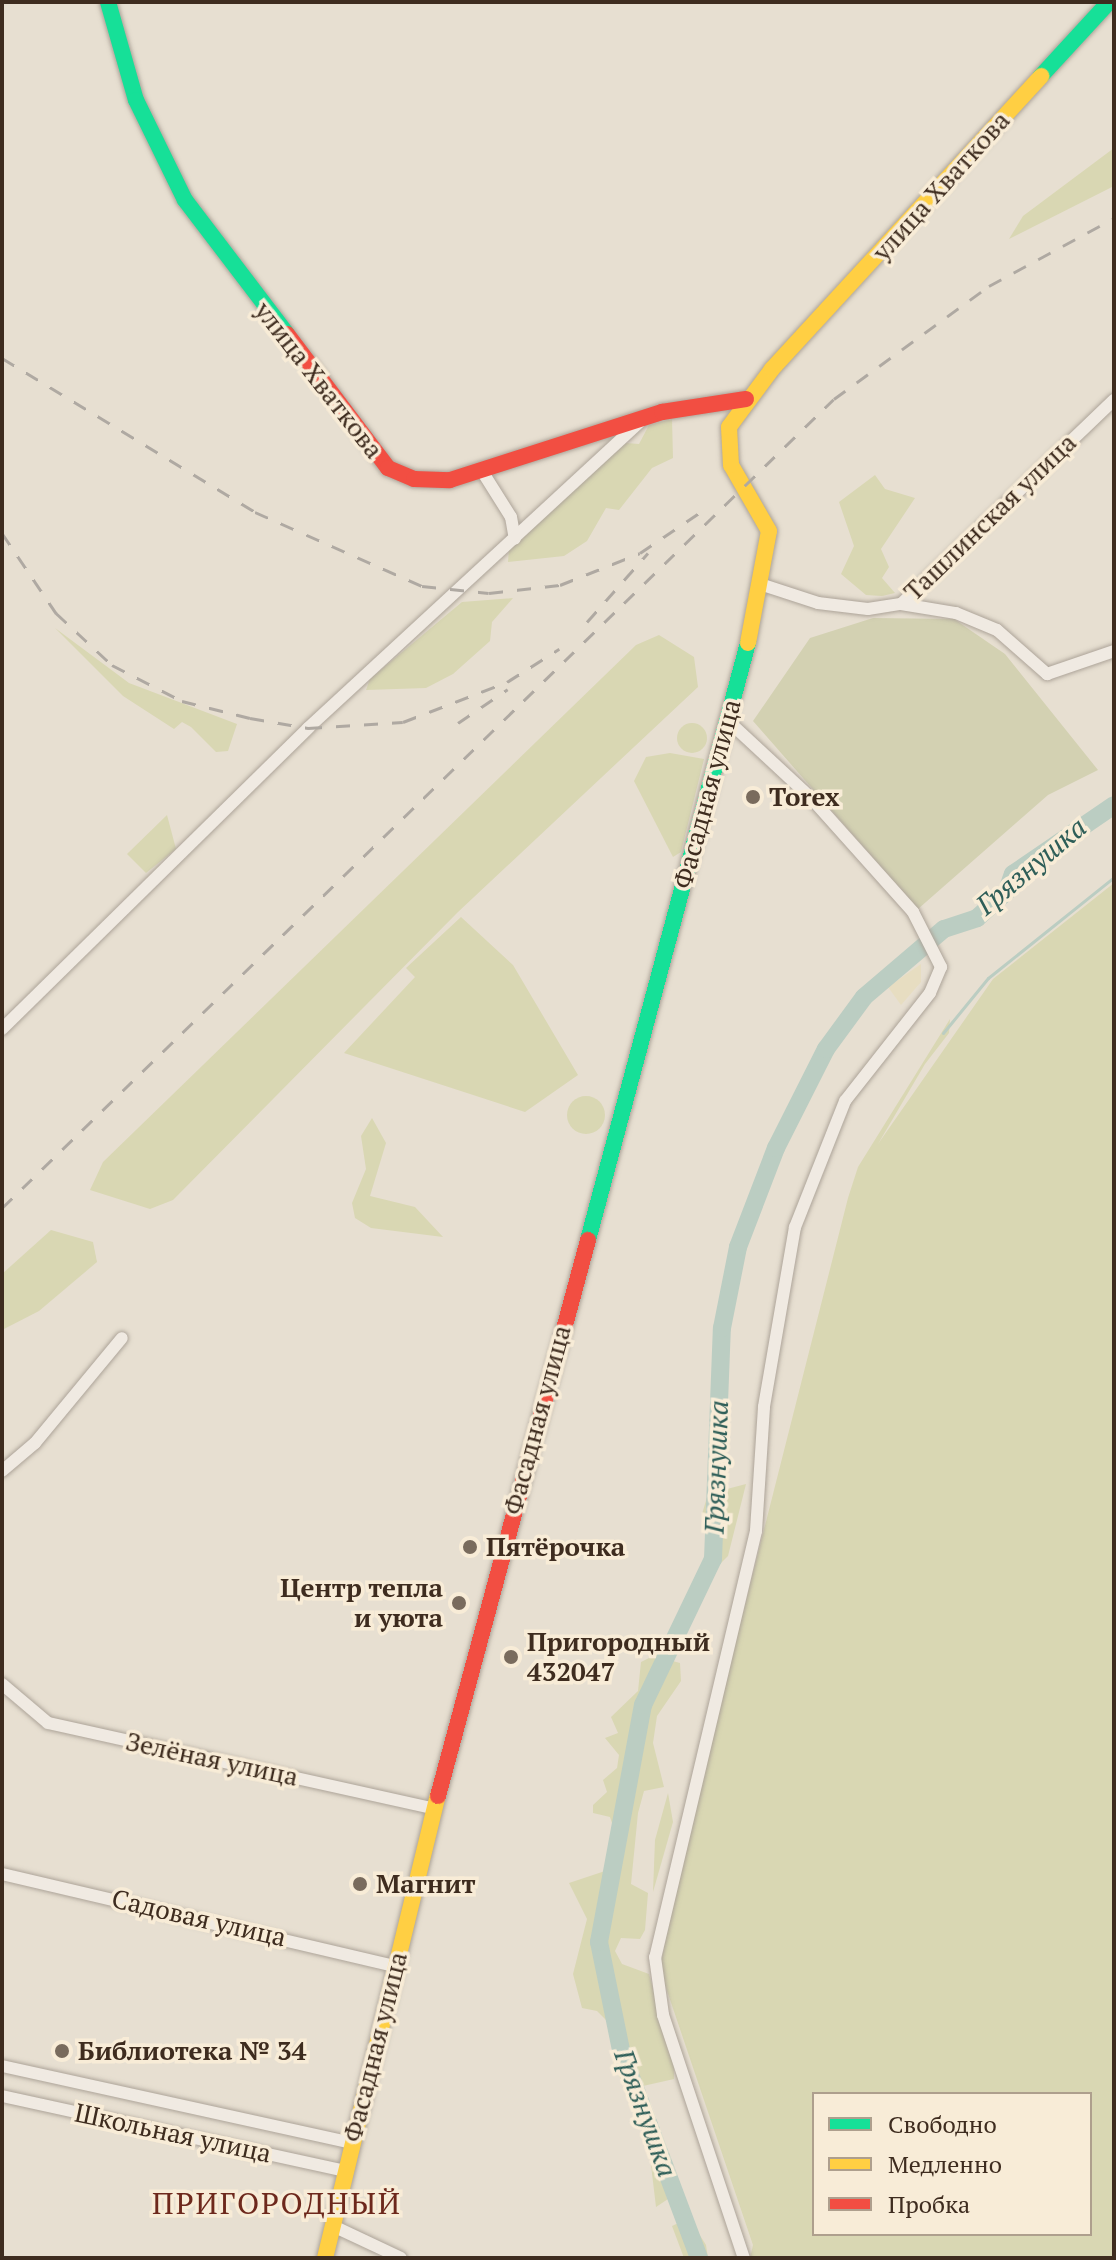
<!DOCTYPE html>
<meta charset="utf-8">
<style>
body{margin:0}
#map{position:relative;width:1116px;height:2260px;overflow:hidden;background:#e7dfd1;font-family:"PT Serif",serif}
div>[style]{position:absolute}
.farmland>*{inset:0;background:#e7ddc1}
.green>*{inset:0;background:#d9d7b3}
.round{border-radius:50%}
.cemetery>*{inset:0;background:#d3d1b2}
.stream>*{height:3px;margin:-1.5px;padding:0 1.5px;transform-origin:1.5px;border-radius:1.5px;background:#bbcdc2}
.river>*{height:18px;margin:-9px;padding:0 9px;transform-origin:9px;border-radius:9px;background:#bbcdc2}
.roads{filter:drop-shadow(0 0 2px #ada499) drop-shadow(0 0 2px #ada499)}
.street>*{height:12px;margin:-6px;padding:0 6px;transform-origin:6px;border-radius:6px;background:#f0eae2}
.fast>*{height:16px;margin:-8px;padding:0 8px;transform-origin:8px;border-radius:8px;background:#16e098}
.slow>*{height:16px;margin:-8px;padding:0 8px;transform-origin:8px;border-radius:8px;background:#ffcf43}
.jam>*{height:16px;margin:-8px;padding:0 8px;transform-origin:8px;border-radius:8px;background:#f24e42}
.rail>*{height:3px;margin-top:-1.5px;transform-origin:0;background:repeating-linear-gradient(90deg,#afa9a2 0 14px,transparent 0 28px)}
.dots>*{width:22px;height:22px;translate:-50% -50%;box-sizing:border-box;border:4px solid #f8ecd7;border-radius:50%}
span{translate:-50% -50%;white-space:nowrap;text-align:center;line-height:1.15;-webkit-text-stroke:7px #f8ecd7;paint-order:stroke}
.street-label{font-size:26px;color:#3e2c1f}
.poi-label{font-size:26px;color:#3e2c1f;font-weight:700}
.left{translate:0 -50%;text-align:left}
.right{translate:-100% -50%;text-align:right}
.water-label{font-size:28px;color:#2e5e58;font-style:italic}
.quarter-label{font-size:30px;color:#6d281c;letter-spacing:2px}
.frame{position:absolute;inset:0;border:4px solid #3e2c1f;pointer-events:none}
.legend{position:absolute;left:812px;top:2092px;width:280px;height:144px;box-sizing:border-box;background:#f8ecd7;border:2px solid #ae9f8d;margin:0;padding:10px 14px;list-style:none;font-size:24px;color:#3e2c1f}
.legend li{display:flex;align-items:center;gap:16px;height:40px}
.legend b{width:40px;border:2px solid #ae9f8d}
</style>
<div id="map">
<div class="farmland">
<div style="clip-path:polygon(921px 964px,921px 982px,901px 1005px,888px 987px)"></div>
</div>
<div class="green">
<div style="clip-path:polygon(1114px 148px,1114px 186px,1009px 239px,1023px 216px)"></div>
<div style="clip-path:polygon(672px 419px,673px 458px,652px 468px,619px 510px,606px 508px,587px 541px,564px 556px,508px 562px,509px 549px,626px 443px,639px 444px,649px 425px)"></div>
<div style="clip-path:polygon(875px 475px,885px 489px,915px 498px,881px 549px,889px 567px,882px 578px,895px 593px,882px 596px,866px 595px,841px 574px,854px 546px,839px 502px)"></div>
<div style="clip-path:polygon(513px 598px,492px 622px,490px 641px,453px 674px,426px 688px,366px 690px,370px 679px,462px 602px)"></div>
<div style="clip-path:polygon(55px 628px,129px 683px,237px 724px,228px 751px,216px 752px,191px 727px,182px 722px,174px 729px,123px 696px)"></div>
<div style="clip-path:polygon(659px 635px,694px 657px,698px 687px,458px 912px,173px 1200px,150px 1209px,90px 1190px,103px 1162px,636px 645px)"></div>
<div class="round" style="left:677px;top:723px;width:30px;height:30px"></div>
<div style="clip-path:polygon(670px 753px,704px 759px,681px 852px,673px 857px,634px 781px,646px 757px)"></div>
<div style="clip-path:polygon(167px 815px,176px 849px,146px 873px,127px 854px)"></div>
<div style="clip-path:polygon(evenodd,1114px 883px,1114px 2258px,750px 2258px,753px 2245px,660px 1970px,676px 1877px,848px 1198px,858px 1167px,950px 1019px,949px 1033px,925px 1064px,878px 1144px,993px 979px,1114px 883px,814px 2094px,1090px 2094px,1090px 2234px,814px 2234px,814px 2094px)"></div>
<div style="clip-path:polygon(461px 917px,513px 965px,578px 1075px,525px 1112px,344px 1053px,415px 977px,406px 968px)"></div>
<div class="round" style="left:567px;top:1096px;width:38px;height:38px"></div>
<div style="clip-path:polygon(372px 1118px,386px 1143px,370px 1196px,415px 1207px,443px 1237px,371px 1228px,355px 1218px,352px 1203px,366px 1169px,361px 1136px)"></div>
<div style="clip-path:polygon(51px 1230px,93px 1242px,97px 1262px,39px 1311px,2px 1330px,2px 1274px)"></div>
<div style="clip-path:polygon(746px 1484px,728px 1556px,715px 1569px,702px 1514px,708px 1494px)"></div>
<div style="clip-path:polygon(663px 1638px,669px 1660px,680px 1663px,681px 1681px,657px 1716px,653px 1743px,664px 1787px,644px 1791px,638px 1813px,631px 1884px,648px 1893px,645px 1930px,640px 1939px,621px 1938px,615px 1951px,622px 1964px,649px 1974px,674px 2064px,674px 2079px,643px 2086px,673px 2169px,665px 2193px,671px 2197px,656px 2207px,648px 2140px,613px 2062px,620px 2051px,615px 2029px,597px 2011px,582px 2008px,573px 1974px,587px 1919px,569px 1883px,605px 1871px,613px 1826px,610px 1817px,593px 1813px,593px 1805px,607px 1792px,603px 1780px,617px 1768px,619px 1755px,605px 1738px,618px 1733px,611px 1717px,638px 1691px,641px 1662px,653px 1656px,651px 1642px)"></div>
<div style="clip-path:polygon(668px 1793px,673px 1822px,653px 1892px,655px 1840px)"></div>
<div style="clip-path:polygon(689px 2218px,706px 2245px,708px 2258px,684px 2258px,672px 2226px)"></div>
</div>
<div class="cemetery">
<div style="clip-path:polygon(873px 618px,954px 619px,1005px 654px,1098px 770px,1048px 795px,918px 909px,753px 721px,810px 638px)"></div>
</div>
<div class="stream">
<div style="left:943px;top:1033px;width:71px;rotate:-50.7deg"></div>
<div style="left:988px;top:978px;width:161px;rotate:-38.7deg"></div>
</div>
<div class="river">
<div style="left:699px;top:2258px;width:222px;rotate:-110.6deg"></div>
<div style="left:621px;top:2050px;width:110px;rotate:-101.5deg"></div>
<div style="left:599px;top:1942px;width:241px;rotate:-79.5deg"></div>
<div style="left:643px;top:1705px;width:162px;rotate:-64.4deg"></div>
<div style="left:713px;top:1559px;width:231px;rotate:-87.8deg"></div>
<div style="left:722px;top:1328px;width:83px;rotate:-78.8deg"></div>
<div style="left:738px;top:1247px;width:106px;rotate:-69deg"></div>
<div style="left:776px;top:1148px;width:111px;rotate:-63.2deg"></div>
<div style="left:826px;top:1049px;width:64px;rotate:-53.8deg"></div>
<div style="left:864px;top:997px;width:105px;rotate:-40.4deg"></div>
<div style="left:944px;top:929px;width:35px;rotate:-18deg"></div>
<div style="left:977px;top:918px;width:40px;rotate:-42deg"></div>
<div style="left:1007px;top:891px;width:18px;rotate:-71deg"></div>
<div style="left:1013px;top:874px;width:122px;rotate:-34.3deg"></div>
</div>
<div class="roads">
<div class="street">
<div style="left:482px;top:471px;width:54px;rotate:57.8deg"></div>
<div style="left:511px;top:517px;width:22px;rotate:80deg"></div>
<div style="left:763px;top:585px;width:58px;rotate:18.1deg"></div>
<div style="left:818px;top:603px;width:50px;rotate:6.8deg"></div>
<div style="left:868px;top:609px;width:33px;rotate:-9deg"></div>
<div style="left:901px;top:604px;width:295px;rotate:-43.8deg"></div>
<div style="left:901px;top:604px;width:56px;rotate:9.3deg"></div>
<div style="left:956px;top:613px;width:44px;rotate:22.5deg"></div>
<div style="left:997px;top:630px;width:67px;rotate:41.3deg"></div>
<div style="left:1047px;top:674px;width:71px;rotate:-18.9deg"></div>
<div style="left:726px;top:719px;width:117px;rotate:42.9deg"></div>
<div style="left:812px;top:799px;width:152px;rotate:48.2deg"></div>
<div style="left:913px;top:912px;width:62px;rotate:63deg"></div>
<div style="left:941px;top:967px;width:28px;rotate:113deg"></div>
<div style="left:930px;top:993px;width:137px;rotate:128.2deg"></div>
<div style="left:845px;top:1101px;width:136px;rotate:111.6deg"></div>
<div style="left:795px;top:1227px;width:183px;rotate:99.8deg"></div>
<div style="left:764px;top:1407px;width:124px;rotate:93.7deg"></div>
<div style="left:756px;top:1531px;width:438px;rotate:103.3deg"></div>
<div style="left:655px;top:1957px;width:59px;rotate:82.1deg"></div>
<div style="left:663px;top:2015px;width:256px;rotate:71.6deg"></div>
<div style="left:2px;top:1029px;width:429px;rotate:-44.5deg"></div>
<div style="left:308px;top:728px;width:454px;rotate:-42.7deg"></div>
<div style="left:2px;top:1471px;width:43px;rotate:-40.3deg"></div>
<div style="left:35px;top:1443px;width:136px;rotate:-50.4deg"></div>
<div style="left:2px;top:1684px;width:60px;rotate:40.3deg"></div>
<div style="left:48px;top:1723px;width:396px;rotate:12.5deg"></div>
<div style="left:2px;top:1874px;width:404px;rotate:13.2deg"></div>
<div style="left:2px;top:2066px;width:358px;rotate:12.4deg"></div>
<div style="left:2px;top:2096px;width:351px;rotate:12.3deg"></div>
<div style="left:333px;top:2226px;width:75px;rotate:25.2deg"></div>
</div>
<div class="fast">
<div style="left:108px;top:2px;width:102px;rotate:74.1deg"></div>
<div style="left:136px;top:100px;width:111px;rotate:63.9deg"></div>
<div style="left:185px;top:200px;width:168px;rotate:52.7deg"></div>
<div style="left:1041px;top:76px;width:100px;rotate:-47.4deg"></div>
<div style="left:588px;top:1240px;width:618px;rotate:-75deg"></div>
</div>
<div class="slow">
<div style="left:748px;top:643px;width:114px;rotate:-79.4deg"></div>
<div style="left:769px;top:531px;width:76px;rotate:-119.9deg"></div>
<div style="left:731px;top:465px;width:38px;rotate:-93deg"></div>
<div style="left:729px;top:427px;width:72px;rotate:-53.4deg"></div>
<div style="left:772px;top:369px;width:398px;rotate:-47.4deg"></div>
<div style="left:325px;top:2258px;width:476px;rotate:-76.3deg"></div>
</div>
<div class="jam">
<div style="left:287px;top:334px;width:168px;rotate:53deg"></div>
<div style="left:388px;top:468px;width:28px;rotate:23deg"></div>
<div style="left:414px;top:479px;width:36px;rotate:2deg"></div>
<div style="left:450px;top:480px;width:223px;rotate:-17.8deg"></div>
<div style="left:662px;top:412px;width:85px;rotate:-8.8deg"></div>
<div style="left:438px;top:1796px;width:576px;rotate:-74.9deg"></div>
</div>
</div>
<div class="rail">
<div style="left:2px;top:358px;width:296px;rotate:31.3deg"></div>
<div style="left:255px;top:512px;width:183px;rotate:23.9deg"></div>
<div style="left:422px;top:586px;width:67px;rotate:6deg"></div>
<div style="left:489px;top:593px;width:71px;rotate:-6.4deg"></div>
<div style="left:560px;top:585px;width:86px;rotate:-21.8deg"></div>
<div style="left:640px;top:553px;width:75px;rotate:-34.1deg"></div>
<div style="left:2px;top:533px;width:97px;rotate:56deg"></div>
<div style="left:56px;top:613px;width:76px;rotate:42.9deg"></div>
<div style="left:112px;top:665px;width:79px;rotate:27.2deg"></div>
<div style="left:182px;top:701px;width:70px;rotate:14deg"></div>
<div style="left:250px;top:718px;width:59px;rotate:9.8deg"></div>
<div style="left:308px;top:728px;width:95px;rotate:-3.6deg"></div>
<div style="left:403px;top:722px;width:111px;rotate:-21deg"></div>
<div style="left:507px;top:682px;width:62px;rotate:-32.4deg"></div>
<div style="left:587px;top:622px;width:92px;rotate:-48.5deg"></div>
<div style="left:458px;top:723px;width:60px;rotate:-34.2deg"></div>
<div style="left:2px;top:1208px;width:1160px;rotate:-44.2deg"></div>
<div style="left:834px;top:399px;width:192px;rotate:-36.1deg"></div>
<div style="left:989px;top:286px;width:142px;rotate:-28.5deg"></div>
</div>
<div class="dots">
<div style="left:753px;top:797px;background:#796b5d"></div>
<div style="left:470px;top:1547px;background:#796b5d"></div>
<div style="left:459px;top:1603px;background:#796b5d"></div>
<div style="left:511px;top:1657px;background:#796b5d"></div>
<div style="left:360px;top:1884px;background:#796b5d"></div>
<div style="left:62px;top:2051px;background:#796b5d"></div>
</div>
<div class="street-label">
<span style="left:941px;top:186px;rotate:-48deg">улица Хваткова</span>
<span style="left:319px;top:380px;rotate:52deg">улица Хваткова</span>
<span style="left:990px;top:517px;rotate:-44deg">Ташлинская улица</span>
<span style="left:707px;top:794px;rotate:-75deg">Фасадная улица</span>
<span style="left:537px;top:1420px;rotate:-75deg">Фасадная улица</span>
<span style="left:212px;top:1759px;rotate:12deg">Зелёная улица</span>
<span style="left:199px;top:1918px;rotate:13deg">Садовая улица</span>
<span style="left:375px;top:2047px;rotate:-76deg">Фасадная улица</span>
<span style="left:173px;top:2133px;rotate:12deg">Школьная улица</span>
</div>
<div class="poi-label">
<span class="left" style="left:769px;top:797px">Torex</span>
<span class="left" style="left:486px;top:1547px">Пятёрочка</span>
<span class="right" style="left:443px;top:1603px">Центр тепла<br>и уюта</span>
<span class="left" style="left:527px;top:1657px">Пригородный<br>432047</span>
<span class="left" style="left:376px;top:1884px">Магнит</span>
<span class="left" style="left:78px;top:2051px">Библиотека № 34</span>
</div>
<div class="water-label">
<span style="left:1031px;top:866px;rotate:-40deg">Грязнушка</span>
<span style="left:716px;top:1467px;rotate:-88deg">Грязнушка</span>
<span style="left:646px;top:2113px;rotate:70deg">Грязнушка</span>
</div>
<div class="quarter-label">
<span style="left:277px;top:2203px">ПРИГОРОДНЫЙ</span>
</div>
<div class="frame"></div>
<ul class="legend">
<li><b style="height:10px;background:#16e098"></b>Свободно</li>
<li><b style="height:10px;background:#ffcf43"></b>Медленно</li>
<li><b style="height:10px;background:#f24e42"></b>Пробка</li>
</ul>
</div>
